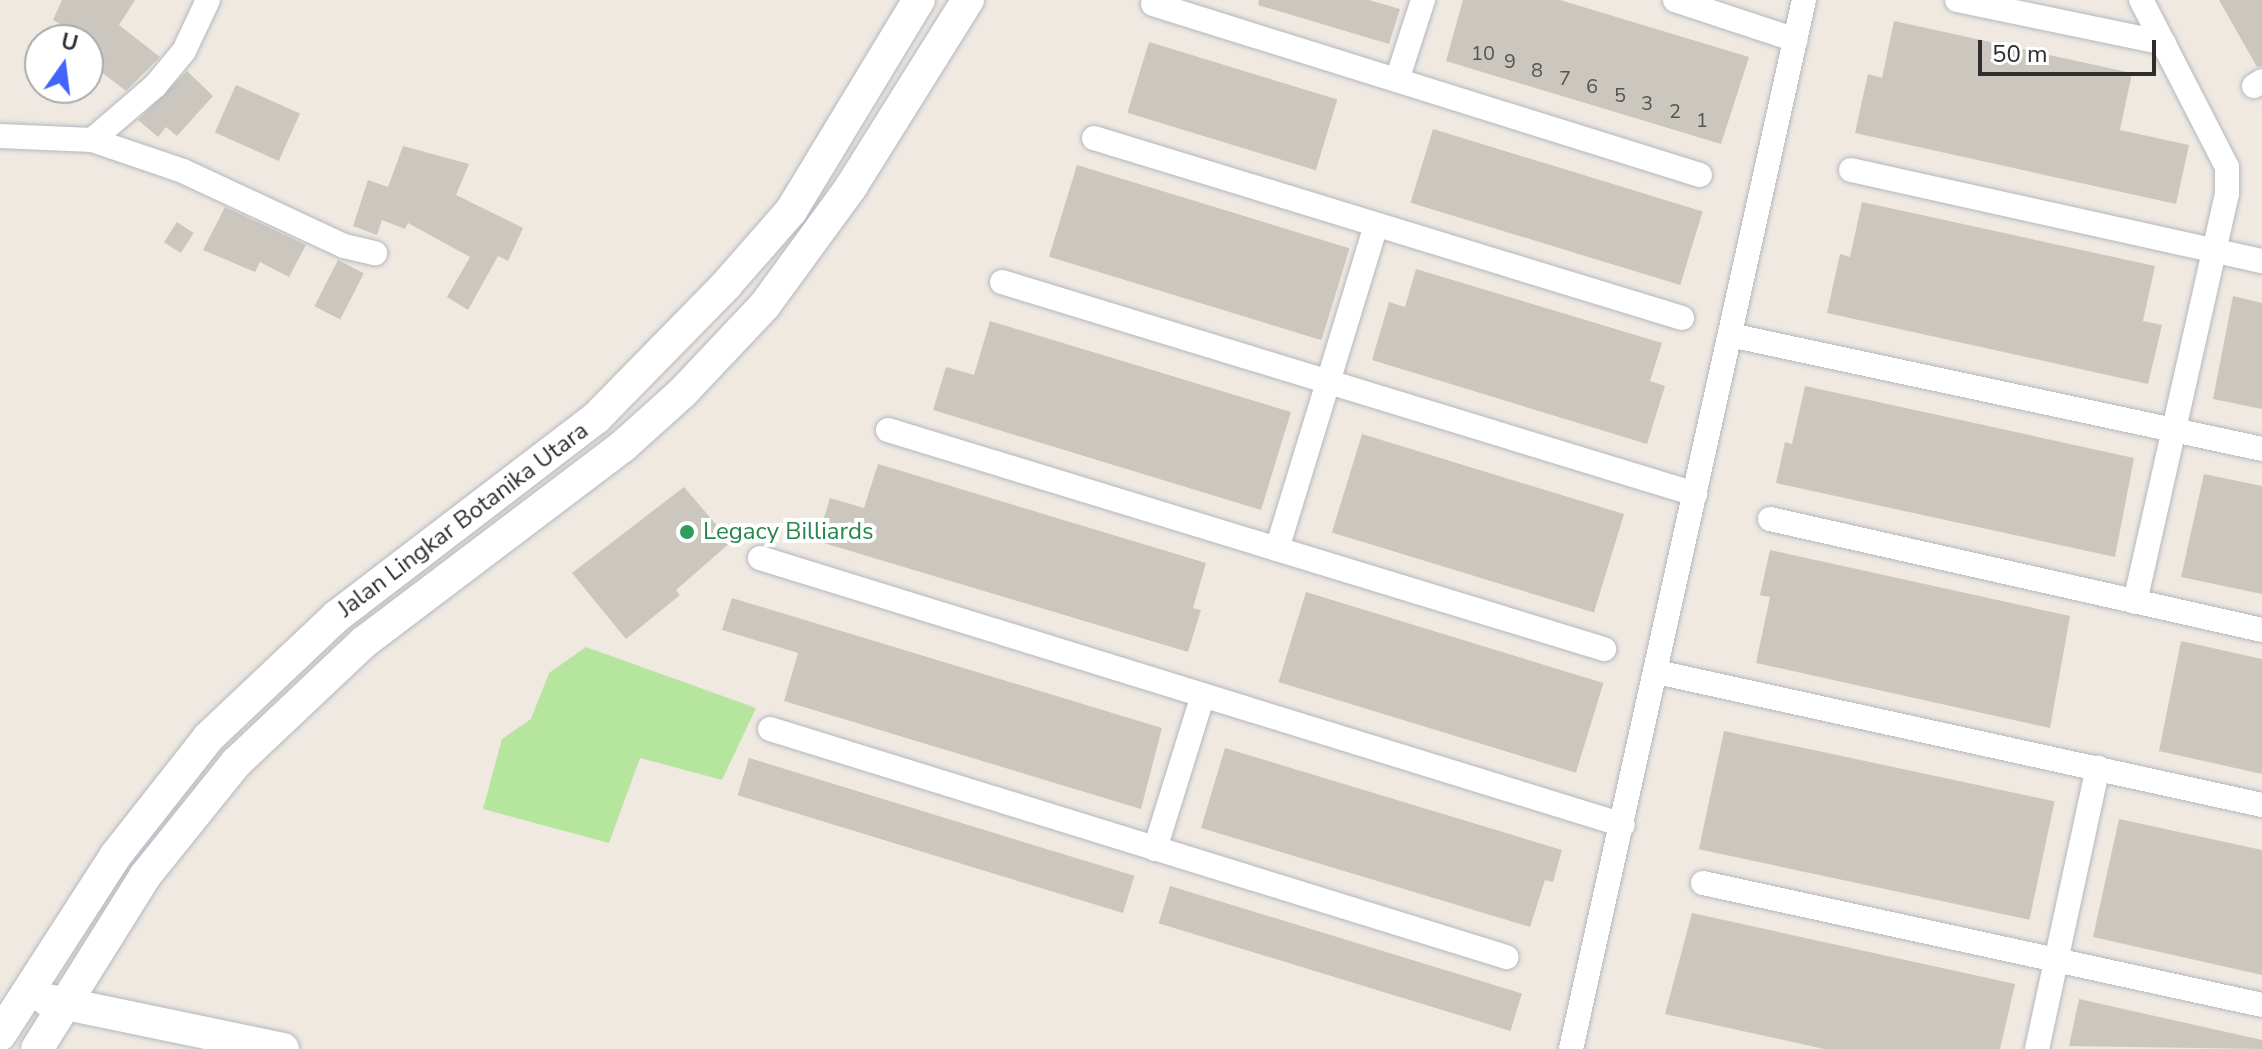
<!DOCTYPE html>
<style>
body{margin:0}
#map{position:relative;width:2262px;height:1049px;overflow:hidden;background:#efe9e1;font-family:"Nunito Sans",sans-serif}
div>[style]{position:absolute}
.green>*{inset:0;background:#b6e59e}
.building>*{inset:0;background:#cbc7bf;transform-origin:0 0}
.roads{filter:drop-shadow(0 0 2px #b4b7c1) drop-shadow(0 0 2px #b4b7c1)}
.street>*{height:24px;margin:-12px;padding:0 12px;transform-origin:12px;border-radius:12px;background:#fff}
.secondary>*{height:32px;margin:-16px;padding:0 16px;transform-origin:16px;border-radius:16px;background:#fff}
.dots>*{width:22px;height:22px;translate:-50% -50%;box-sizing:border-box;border:4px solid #fff;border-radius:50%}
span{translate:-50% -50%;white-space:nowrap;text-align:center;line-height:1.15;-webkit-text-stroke:8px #fff;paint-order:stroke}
.number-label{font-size:20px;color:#555452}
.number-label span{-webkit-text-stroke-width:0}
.street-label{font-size:24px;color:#2e2e2e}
.leisure-label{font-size:24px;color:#27864d}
.left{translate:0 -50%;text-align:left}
.north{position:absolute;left:24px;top:24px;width:80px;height:80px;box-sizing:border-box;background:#fff;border:2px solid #ababab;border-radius:50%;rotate:14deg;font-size:22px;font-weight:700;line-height:32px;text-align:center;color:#2e2e2e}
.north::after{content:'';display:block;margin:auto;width:28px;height:36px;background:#4264fb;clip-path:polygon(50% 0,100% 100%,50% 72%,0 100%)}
.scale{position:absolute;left:1978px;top:40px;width:178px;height:36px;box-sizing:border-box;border:4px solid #2e2e2e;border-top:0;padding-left:10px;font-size:24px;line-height:28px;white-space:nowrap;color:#2e2e2e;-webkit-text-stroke:6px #fff;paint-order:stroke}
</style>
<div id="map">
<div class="green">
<div style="clip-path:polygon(586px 647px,756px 708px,722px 780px,640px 758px,609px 843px,483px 809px,502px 739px,531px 719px,549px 673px)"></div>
</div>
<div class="building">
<div style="clip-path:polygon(62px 0,135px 0,119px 25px,160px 57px,126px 91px,91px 64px,100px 52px,88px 40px,53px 20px)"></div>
<div style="clip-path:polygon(1259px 0,1369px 0,1400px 9px,1389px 44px,1258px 5px)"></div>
<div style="clip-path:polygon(1463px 0,1560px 0,1749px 57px,1721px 144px,1446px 61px)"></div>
<div style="clip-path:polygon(2219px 0,2262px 0,2262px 66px,2257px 67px)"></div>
<div style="clip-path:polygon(1894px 21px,2132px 73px,2120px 130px,2189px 145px,2176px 204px,1855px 133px,1868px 74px,1882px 78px)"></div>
<div style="left:1149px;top:42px;width:197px;height:74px;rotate:17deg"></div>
<div style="clip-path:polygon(187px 71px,213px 96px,177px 136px,166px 127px,158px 137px,138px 120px)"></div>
<div style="left:236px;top:85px;width:70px;height:52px;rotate:24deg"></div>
<div style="left:1433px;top:129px;width:282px;height:77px;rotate:17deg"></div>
<div style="clip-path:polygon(403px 146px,469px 164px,456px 195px,523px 228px,508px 261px,498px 256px,468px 310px,447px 297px,470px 257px,408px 223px,405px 229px,382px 220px,377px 235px,353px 226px,368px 180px,388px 187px)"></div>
<div style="left:1077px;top:165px;width:285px;height:96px;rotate:17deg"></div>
<div style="clip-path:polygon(1862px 202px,2155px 266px,2143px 321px,2162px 325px,2148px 384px,1827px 313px,1840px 254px,1850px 257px)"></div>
<div style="clip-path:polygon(225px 207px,306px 245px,289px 277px,260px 262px,255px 272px,203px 250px)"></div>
<div style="left:177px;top:222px;width:20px;height:24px;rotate:33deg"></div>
<div style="left:338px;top:260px;width:29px;height:52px;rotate:27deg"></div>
<div style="clip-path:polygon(1416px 269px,1662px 343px,1650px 381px,1665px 386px,1647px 444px,1372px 360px,1389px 302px,1405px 307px)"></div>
<div style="clip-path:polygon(2233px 296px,2262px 303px,2262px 409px,2213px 399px)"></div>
<div style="clip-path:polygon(990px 321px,1291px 412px,1261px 510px,933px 410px,946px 367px,974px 375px)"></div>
<div style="clip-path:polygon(1805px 386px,2134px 458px,2115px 557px,1776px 483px,1785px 442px,1792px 444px)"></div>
<div style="left:1362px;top:434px;width:274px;height:103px;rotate:17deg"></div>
<div style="clip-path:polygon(878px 464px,1206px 563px,1193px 608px,1201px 610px,1188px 652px,817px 541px,830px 498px,864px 508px)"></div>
<div style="clip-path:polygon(2204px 474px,2262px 486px,2262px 594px,2181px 577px)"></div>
<div style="clip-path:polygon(684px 487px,731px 542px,676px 590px,680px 595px,626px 639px,572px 573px)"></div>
<div style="clip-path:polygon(1770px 550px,2070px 616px,2050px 728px,1756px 663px,1770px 597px,1760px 595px)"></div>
<div style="left:1306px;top:592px;width:311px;height:94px;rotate:17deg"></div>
<div style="clip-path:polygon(732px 598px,1162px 728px,1141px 809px,784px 701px,798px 653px,722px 630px)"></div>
<div style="clip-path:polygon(2181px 641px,2262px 659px,2262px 774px,2159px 751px)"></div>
<div style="left:1724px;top:731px;width:338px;height:121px;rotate:12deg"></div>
<div style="clip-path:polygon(1225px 748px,1562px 850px,1553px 882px,1545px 880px,1530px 927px,1201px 828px)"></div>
<div style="left:749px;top:758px;width:403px;height:39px;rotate:17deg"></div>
<div style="clip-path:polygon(2119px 819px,2262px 850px,2262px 975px,2093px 937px)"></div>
<div style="left:1170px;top:886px;width:368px;height:39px;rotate:17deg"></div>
<div style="clip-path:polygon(1692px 913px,2015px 984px,2000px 1049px,1824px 1049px,1665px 1014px)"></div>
<div style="clip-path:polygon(2079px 999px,2262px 1040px,2262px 1049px,2069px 1046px)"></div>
</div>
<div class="roads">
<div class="street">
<div style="left:1675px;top:0;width:127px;rotate:18.3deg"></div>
<div style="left:1957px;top:0;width:211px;rotate:11.7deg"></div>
<div style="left:1153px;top:4px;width:573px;rotate:17.36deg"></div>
<div style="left:1397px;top:80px;width:84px;rotate:-72deg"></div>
<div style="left:2254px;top:86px;width:9px;rotate:-32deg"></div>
<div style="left:0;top:136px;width:92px;rotate:2.5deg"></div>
<div style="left:92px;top:140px;width:96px;rotate:18.8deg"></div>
<div style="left:183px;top:171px;width:178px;rotate:25deg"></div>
<div style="left:344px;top:246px;width:32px;rotate:13deg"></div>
<div style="left:1094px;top:138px;width:615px;rotate:17.02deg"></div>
<div style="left:92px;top:140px;width:83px;rotate:-40.6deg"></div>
<div style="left:155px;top:86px;width:45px;rotate:-50.4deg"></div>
<div style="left:184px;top:51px;width:56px;rotate:-64.8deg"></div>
<div style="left:1851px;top:170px;width:421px;rotate:12.5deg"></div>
<div style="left:1002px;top:282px;width:725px;rotate:17.01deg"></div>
<div style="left:1730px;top:335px;width:544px;rotate:12.09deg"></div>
<div style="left:888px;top:430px;width:749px;rotate:17.01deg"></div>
<div style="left:1770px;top:519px;width:504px;rotate:12.71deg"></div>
<div style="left:1277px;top:549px;width:339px;rotate:-73deg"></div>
<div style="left:760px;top:558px;width:903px;rotate:17.19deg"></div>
<div style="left:2135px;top:602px;width:418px;rotate:-77.3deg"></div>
<div style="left:2227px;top:194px;width:27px;rotate:-90deg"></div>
<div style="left:2227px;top:167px;width:188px;rotate:-117.2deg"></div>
<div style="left:1657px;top:672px;width:619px;rotate:12.4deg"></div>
<div style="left:770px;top:729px;width:771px;rotate:17.21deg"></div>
<div style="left:1155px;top:849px;width:161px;rotate:-72.7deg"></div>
<div style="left:1703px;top:883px;width:572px;rotate:12.31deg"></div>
<div style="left:1571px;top:1049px;width:1075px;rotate:-77.48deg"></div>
<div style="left:2037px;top:1049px;width:288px;rotate:-77.8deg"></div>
</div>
<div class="secondary">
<div style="left:47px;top:1000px;width:241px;rotate:11.7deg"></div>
<div style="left:0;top:1035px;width:214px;rotate:-57.2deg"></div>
<div style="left:116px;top:855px;width:149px;rotate:-51.8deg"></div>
<div style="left:208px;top:738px;width:178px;rotate:-43.4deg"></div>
<div style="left:337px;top:616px;width:326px;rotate:-37.4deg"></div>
<div style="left:596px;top:418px;width:187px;rotate:-45.6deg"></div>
<div style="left:727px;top:284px;width:97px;rotate:-48.8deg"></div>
<div style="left:791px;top:211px;width:247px;rotate:-58.8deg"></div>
<div style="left:37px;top:1049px;width:204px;rotate:-58deg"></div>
<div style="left:145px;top:876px;width:145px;rotate:-51.2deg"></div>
<div style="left:236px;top:763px;width:176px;rotate:-43.4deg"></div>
<div style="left:364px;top:642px;width:323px;rotate:-37.1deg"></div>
<div style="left:622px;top:447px;width:82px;rotate:-42deg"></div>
<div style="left:683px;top:392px;width:120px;rotate:-46.7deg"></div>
<div style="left:765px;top:305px;width:146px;rotate:-53.9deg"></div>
<div style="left:851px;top:187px;width:221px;rotate:-58deg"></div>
</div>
</div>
<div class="dots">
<div style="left:687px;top:532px;background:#2e9e5b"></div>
</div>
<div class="number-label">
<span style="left:1483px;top:53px">10</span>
<span style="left:1510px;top:61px">9</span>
<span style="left:1537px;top:70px">8</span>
<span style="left:1565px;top:78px">7</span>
<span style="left:1592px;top:86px">6</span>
<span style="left:1620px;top:95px">5</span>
<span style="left:1647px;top:103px">3</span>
<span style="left:1675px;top:111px">2</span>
<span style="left:1702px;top:120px">1</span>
</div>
<div class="street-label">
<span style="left:463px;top:520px;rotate:-37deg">Jalan Lingkar Botanika Utara</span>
</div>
<div class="leisure-label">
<span class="left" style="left:703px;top:532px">Legacy Billiards</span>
</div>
<div class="north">U</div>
<div class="scale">50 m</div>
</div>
